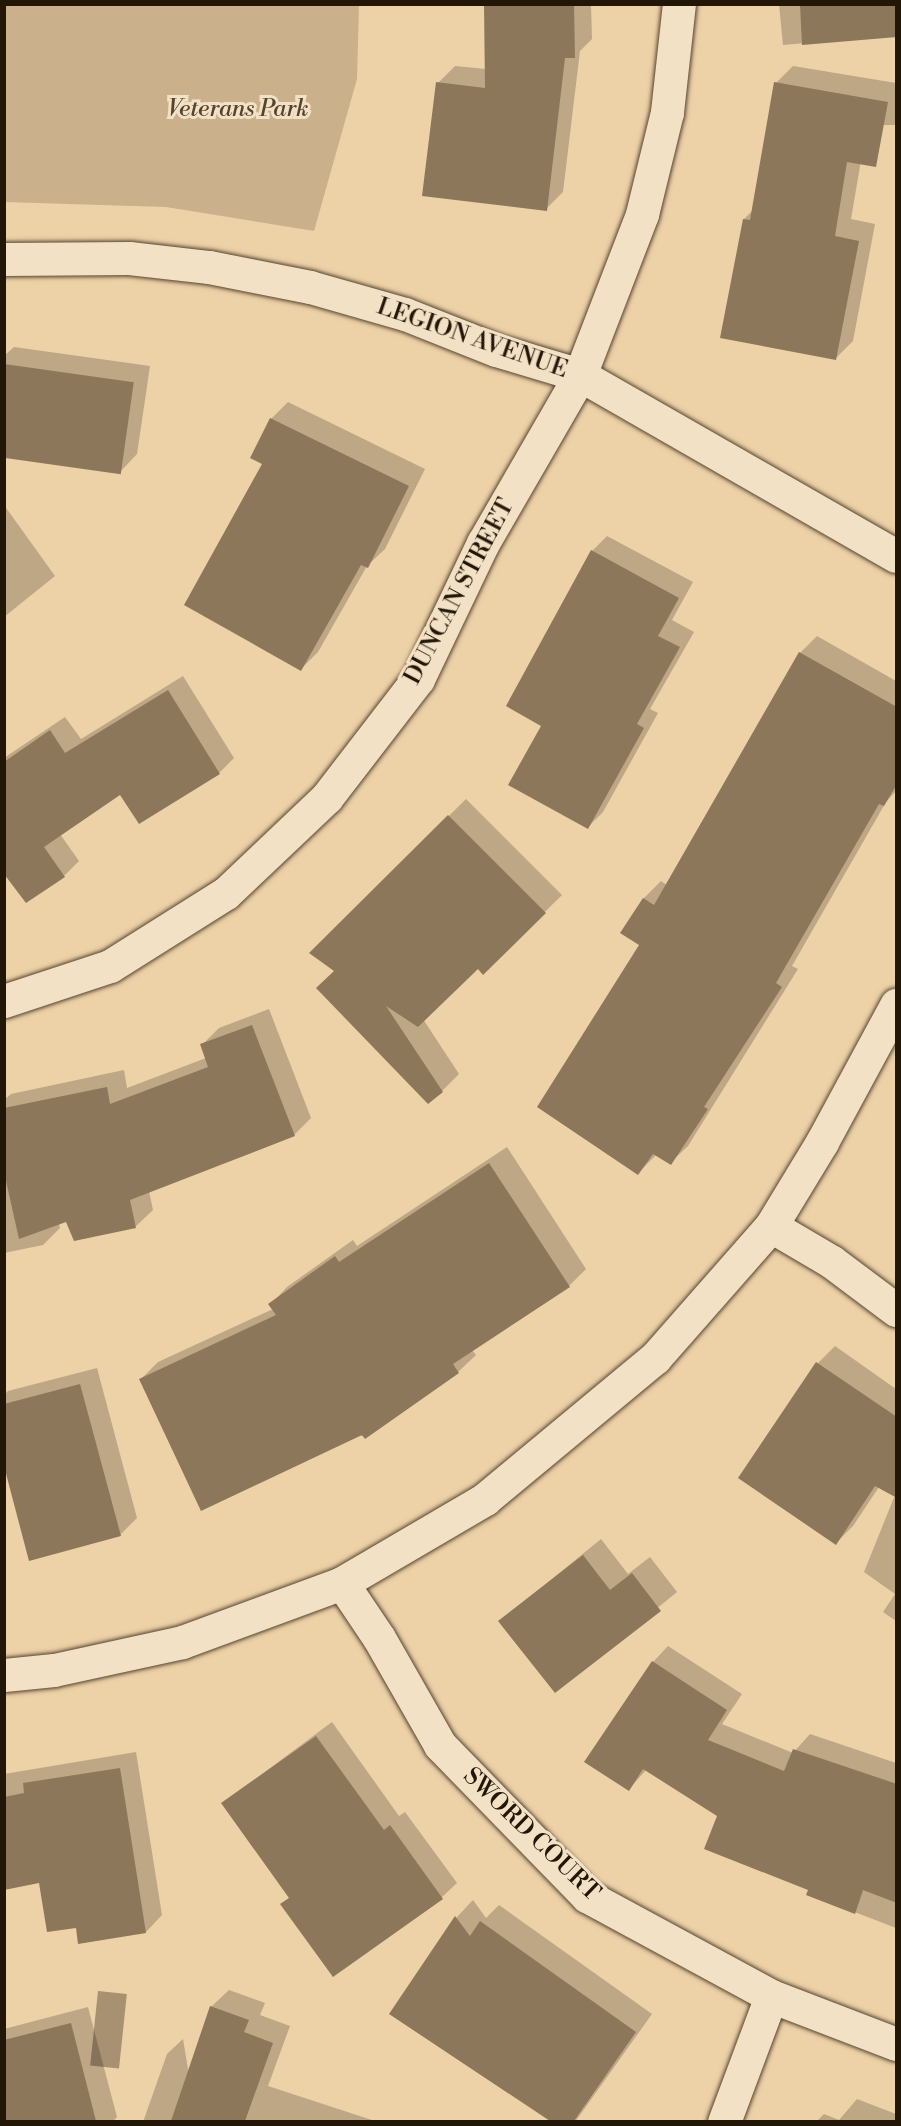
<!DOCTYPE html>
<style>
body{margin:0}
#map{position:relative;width:901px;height:2126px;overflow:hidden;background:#edd1a7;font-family:"Libre Bodoni",serif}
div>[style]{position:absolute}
.green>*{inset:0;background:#cab18c}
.water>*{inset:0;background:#a89171;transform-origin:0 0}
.shadow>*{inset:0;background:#0003}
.building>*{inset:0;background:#8c775a;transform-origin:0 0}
.roads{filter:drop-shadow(0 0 2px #55452f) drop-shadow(0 0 2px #55452f)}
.minor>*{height:33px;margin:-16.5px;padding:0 16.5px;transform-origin:16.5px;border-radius:16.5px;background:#f3e1c6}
span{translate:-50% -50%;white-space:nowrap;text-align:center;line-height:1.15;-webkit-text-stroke:6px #f3e1c6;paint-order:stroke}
.park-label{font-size:24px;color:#54442f;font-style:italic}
.street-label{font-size:24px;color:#221607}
.frame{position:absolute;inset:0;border:6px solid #221607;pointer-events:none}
</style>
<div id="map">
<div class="green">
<div style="clip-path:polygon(5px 4px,359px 5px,357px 79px,314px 231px,166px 207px,5px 202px)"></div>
</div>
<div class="water">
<div style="left:98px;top:1991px;width:29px;height:75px;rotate:6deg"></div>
</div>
<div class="shadow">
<div style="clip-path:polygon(485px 4px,591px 4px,592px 39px,580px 51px,563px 192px,546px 209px,438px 83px,455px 66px,486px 69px)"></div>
<div style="clip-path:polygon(779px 4px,896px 4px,896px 35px,783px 45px)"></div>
<div style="clip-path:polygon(793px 66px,896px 83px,896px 125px,790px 125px,864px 143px,851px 219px,875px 224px,853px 341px,836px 358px,744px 219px,753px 210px,776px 83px)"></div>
<div style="clip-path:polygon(14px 347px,150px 366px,137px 454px,120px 472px,4px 414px,4px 356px)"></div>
<div style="clip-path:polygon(288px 402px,425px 469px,385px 549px,367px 566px,318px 652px,301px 669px,264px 463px,271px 419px)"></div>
<div style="clip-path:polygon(4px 505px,55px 576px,4px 617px)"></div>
<div style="clip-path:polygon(607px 536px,693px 582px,672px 620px,694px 632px,650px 709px,658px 713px,603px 812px,588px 827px,543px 725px,592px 551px)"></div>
<div style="clip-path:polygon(817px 636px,896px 681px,896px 791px,886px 802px,792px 966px,798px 969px,688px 1146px,670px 1163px,657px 1154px,638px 1173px,642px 945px,622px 932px,644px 898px,661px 881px,667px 885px,800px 653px)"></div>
<div style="clip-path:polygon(183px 676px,234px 758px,219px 773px,121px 792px,60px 834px,79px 861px,64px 876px,4px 869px,4px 758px,65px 717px,81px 739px)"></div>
<div style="clip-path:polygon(466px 799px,562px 895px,483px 973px,478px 967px,423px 1019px,459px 1074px,442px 1091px,336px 970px,311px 953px)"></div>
<div style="clip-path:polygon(269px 1009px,311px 1118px,294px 1135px,149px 1191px,153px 1210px,135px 1227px,67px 1220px,59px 1223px,60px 1228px,43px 1245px,4px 1253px,4px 1100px,11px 1094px,124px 1070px,127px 1088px,206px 1058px,202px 1045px,219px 1028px)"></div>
<div style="clip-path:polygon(507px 1147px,586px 1269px,569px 1286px,472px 1350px,476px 1355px,458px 1372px,366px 1437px,141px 1379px,158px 1362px,273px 1309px,270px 1305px,287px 1287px,353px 1240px,357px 1246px)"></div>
<div style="clip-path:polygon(835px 1346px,896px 1389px,896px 1621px,883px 1612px,895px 1594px,864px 1572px,895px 1495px,879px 1487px,853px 1526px,836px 1543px,740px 1477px,818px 1363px)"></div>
<div style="clip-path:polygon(97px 1368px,137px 1518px,120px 1535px,4px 1460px,4px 1395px,8px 1391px)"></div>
<div style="clip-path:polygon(601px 1539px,628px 1574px,650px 1557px,677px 1592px,556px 1691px,500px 1621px)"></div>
<div style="clip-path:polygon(668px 1646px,742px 1694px,722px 1724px,793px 1753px,810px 1734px,896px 1763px,896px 1928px,808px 1894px,810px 1889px,719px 1816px,647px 1769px,629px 1789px,653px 1662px)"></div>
<div style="clip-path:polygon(332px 1722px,399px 1816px,405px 1812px,457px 1883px,442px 1897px,282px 1904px,290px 1897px,223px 1803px)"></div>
<div style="clip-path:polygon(136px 1752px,162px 1915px,146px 1932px,77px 1926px,40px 1881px,4px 1888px,4px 1774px)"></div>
<div style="clip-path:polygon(473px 1900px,486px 1918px,499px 1905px,652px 2014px,575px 2122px,553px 2122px,391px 2014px,457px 1917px)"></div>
<div style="clip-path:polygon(229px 1990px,265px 2003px,260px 2015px,290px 2026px,268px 2086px,378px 2122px,143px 2122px,167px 2054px,183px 2039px,189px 2075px,211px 2007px)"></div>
<div style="clip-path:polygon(88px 2007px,117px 2117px,112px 2122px,4px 2122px,4px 2029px)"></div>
<div style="clip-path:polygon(857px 2099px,896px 2114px,896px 2122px,816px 2122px,824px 2114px,839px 2120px)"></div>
</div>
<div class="building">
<div style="clip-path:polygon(484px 4px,574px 4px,575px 58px,565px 58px,547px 211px,422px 196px,436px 82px,485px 88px)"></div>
<div style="clip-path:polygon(800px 4px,897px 4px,897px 37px,802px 45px)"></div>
<div style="clip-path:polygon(774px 82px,888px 102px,876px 167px,847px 162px,835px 236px,859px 241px,836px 360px,720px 338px,743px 219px,750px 220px)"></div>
<div style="left:4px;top:364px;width:131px;height:93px;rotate:8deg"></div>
<div style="clip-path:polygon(270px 418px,409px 486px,368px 568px,361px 565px,301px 671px,184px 605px,262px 464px,250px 458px)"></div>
<div style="clip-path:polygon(591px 550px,679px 598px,658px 636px,680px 647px,637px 724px,644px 728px,588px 829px,508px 785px,541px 726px,506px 706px)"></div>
<div style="clip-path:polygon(799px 652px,897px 707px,897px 784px,884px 806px,879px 804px,776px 983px,782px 987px,704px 1107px,708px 1109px,671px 1165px,653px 1154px,638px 1175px,537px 1107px,639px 945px,620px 933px,643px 898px,654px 905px)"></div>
<div style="clip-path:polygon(168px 690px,220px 774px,139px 824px,120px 795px,44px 847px,65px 877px,26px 903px,4px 874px,4px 762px,50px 730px,65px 753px)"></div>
<div style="clip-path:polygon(448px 815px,546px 913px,483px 975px,478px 969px,418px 1027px,386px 1006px,443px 1092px,428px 1104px,316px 988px,334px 971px,309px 953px)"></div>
<div style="clip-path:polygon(252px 1025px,295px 1136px,130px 1200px,136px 1228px,74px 1241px,66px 1222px,19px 1239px,4px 1172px,4px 1108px,107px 1087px,110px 1104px,208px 1067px,200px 1044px)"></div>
<div style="clip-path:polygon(489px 1163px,570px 1287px,453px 1364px,459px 1373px,365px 1439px,362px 1435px,201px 1511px,139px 1379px,276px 1315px,268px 1304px,335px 1256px,339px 1262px)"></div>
<div style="clip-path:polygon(816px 1362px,897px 1417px,897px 1498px,875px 1486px,836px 1545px,738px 1478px)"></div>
<div style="clip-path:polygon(80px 1384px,121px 1536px,29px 1561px,4px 1466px,4px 1404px)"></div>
<div style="clip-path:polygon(583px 1555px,610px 1590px,632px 1573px,661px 1611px,555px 1693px,498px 1621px)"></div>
<div style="clip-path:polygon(652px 1661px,727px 1710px,708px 1740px,784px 1771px,793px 1749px,897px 1784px,897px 1903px,863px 1890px,855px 1914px,806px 1895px,808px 1890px,704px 1849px,717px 1816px,643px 1769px,629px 1791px,584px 1762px)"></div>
<div style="clip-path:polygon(316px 1736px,384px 1830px,390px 1825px,443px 1899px,333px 1977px,280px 1904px,289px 1898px,221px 1803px)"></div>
<div style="clip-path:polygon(120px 1768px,146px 1933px,78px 1944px,76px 1928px,47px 1932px,39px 1883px,4px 1890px,4px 1797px,24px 1793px,23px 1783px)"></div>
<div style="clip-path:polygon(455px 1916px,470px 1936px,480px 1921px,636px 2032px,574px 2121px,550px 2121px,389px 2014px)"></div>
<div style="clip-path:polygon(210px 2006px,249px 2020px,244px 2032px,273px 2043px,245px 2121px,171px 2121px)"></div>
<div style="clip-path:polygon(71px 2023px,96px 2121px,4px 2121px,4px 2040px)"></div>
</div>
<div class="roads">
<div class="minor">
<div style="left:4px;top:259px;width:125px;rotate:-0.5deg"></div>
<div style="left:129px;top:258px;width:81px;rotate:6.4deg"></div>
<div style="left:209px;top:267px;width:103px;rotate:11.2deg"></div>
<div style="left:310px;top:287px;width:99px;rotate:15.9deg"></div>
<div style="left:405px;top:314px;width:98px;rotate:21.6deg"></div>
<div style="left:496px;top:350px;width:88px;rotate:16.6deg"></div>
<div style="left:580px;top:375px;width:364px;rotate:29.8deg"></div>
<div style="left:4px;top:1001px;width:112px;rotate:-18.3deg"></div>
<div style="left:110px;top:966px;width:137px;rotate:-32.2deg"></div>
<div style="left:226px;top:893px;width:139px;rotate:-43.5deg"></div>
<div style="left:327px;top:797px;width:149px;rotate:-52.4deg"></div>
<div style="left:418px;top:679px;width:151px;rotate:-64.5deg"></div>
<div style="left:483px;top:543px;width:194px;rotate:-60deg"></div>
<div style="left:580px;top:375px;width:173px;rotate:-68.9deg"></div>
<div style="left:642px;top:214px;width:105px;rotate:-76.2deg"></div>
<div style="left:667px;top:112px;width:109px;rotate:-83.7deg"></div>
<div style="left:771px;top:1226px;width:71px;rotate:30.5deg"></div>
<div style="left:832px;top:1262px;width:80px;rotate:36.9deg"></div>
<div style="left:342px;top:1583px;width:66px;rotate:56.1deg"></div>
<div style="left:379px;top:1638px;width:123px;rotate:60.3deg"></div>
<div style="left:440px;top:1745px;width:211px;rotate:45.8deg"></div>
<div style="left:587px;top:1896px;width:209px;rotate:28.5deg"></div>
<div style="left:771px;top:1996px;width:134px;rotate:21deg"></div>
<div style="left:4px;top:1675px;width:50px;rotate:-5.7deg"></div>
<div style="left:54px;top:1670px;width:131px;rotate:-12.3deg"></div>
<div style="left:182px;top:1642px;width:171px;rotate:-20.2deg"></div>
<div style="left:342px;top:1583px;width:166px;rotate:-30.4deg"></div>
<div style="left:485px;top:1499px;width:221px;rotate:-39.7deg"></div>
<div style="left:655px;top:1358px;width:176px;rotate:-48.7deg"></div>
<div style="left:771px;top:1226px;width:98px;rotate:-58.7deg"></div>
<div style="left:822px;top:1142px;width:156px;rotate:-61.6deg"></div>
<div style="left:724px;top:2122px;width:134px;rotate:-69.5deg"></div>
</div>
</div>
<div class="park-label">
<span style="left:238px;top:110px">Veterans Park</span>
</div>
<div class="street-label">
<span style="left:472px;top:339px;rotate:19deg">LEGION AVENUE</span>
<span style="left:460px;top:592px;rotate:-62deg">DUNCAN STREET</span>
<span style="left:531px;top:1835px;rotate:44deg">SWORD COURT</span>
</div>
<div class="frame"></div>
</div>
